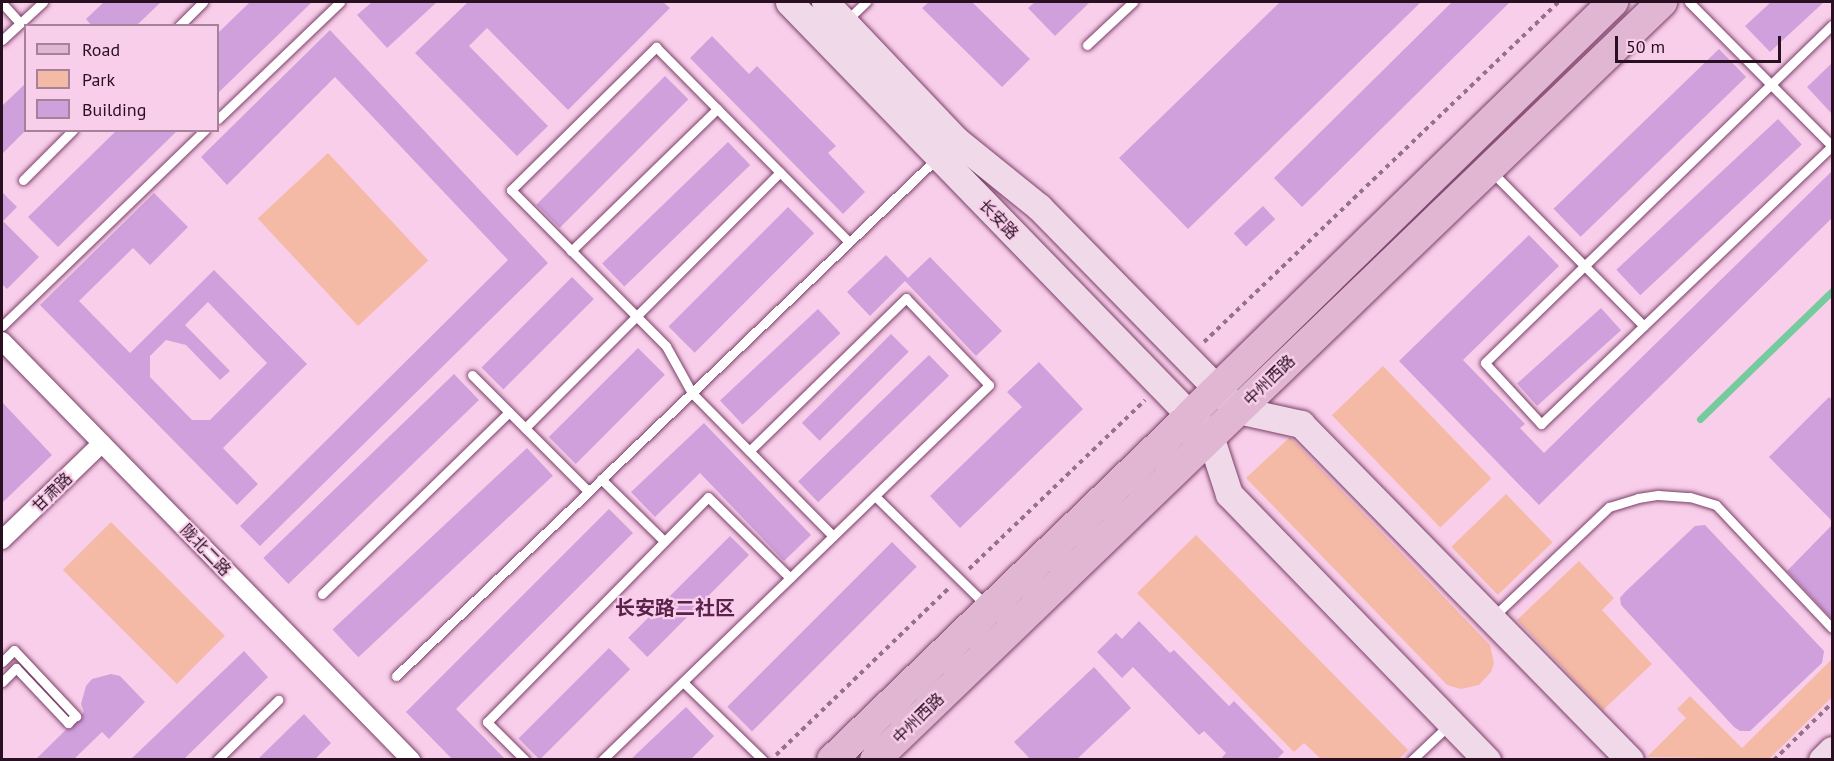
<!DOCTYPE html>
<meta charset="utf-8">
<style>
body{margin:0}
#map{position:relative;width:1834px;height:761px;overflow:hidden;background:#f9ceea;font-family:"PT Sans","Noto Sans SC",sans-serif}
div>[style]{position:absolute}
.green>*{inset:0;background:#f5baa6;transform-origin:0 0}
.stream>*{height:7px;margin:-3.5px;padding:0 3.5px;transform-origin:3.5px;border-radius:3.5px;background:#76cb9e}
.building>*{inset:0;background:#d0a0dc;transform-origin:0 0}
.path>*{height:4px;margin-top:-2px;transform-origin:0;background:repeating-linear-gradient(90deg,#947288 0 4.5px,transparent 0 9px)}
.roads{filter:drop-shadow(0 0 2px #7b4069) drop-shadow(0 0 2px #7b4069)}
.lane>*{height:9px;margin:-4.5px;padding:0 4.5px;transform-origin:4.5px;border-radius:4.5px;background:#fff}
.street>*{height:18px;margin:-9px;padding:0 9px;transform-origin:9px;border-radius:9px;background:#fff}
.secondary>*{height:27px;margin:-13.5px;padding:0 13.5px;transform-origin:13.5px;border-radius:13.5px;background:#f0dae9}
.primary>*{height:30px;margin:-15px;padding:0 15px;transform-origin:15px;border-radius:15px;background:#e0b6d3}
span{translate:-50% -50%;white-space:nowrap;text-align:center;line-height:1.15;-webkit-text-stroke:4.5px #f9ceea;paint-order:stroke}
.street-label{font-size:16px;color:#291021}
.quarter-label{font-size:20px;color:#5a214a;font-weight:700}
.frame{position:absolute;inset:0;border:3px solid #291021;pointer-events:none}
.legend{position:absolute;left:24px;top:24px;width:195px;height:108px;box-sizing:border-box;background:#f9ceea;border:2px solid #a6829a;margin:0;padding:8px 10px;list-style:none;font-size:18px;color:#291021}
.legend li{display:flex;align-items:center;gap:12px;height:30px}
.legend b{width:30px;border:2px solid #a6829a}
.scale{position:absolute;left:1615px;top:36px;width:166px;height:27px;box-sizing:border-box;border:3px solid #291021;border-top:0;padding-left:8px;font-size:18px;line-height:21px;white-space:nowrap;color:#291021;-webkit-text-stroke:4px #f9ceea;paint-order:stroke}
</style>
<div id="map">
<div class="green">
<div style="left:328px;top:153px;width:147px;height:96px;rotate:47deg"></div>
<div style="left:1383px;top:366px;width:156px;height:71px;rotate:46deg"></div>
<div style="clip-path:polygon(1290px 437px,1490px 645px,1494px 663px,1491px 672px,1479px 685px,1461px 689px,1447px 685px,1246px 478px)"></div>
<div style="left:1506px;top:494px;width:67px;height:76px;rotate:46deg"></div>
<div style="left:111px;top:522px;width:161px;height:68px;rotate:45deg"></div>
<div style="clip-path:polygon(1196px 535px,1408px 750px,1399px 759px,1321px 759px,1304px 743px,1294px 752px,1137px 593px)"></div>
<div style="clip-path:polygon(1579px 561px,1614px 598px,1602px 610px,1652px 664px,1603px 710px,1517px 620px)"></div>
<div style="clip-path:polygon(1832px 659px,1832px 697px,1769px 759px,1647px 757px,1686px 718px,1677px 709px,1690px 696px,1742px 748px)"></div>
</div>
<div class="stream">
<div style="left:1700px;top:419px;width:184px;rotate:-44.1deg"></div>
</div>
<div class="building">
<div style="clip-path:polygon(104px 2px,161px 2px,136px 26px,92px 26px,86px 19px)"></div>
<div style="clip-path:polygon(250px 2px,312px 2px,218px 93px,218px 33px)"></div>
<div style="clip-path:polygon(372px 2px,437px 2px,387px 48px,357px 15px)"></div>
<div style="clip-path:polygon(468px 2px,663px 2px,670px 8px,568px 110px,487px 28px,469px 46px,548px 126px,517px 156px,415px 53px)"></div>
<div style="clip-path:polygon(929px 2px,972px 2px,1030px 59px,1002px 87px,922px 8px)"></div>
<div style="clip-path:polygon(1035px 2px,1090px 2px,1055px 36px,1028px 8px)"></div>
<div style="clip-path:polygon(1280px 2px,1421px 2px,1188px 229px,1119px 158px)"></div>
<div style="clip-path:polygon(1452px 2px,1510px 2px,1302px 207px,1274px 178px)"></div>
<div style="clip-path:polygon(1771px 2px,1824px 2px,1770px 52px,1745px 26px)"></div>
<div style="clip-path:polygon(330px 30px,548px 263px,260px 546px,240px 526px,508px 260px,335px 77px,227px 185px,201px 157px)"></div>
<div style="clip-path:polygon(712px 36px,749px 74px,757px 66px,836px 146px,828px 153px,865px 192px,843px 214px,690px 58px)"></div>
<div style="left:1719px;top:49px;width:39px;height:230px;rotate:46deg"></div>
<div style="clip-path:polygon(1832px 63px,1832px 114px,1807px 87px)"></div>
<div style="left:665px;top:76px;width:33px;height:182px;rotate:45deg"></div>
<div style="clip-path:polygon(26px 83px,26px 130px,2px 154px,2px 106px)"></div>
<div style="left:1778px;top:119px;width:35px;height:221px;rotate:47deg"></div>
<div style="clip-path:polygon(117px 130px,178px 130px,58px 247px,28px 217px)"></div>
<div style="left:728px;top:142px;width:32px;height:175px;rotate:46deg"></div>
<div style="clip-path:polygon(1832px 171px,1832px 218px,1539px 505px,1399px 361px,1529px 235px,1559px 266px,1463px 360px,1525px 424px,1520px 428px,1544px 453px)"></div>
<div style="clip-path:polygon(2px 192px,17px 207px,3px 221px,39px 257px,7px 289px,2px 284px)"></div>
<div style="clip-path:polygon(evenodd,154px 193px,188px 227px,150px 265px,133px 248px,79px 301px,130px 353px,214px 270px,307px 364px,223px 448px,258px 484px,237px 505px,40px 305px,154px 193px,208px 302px,267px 363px,210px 420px,192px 420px,150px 377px,150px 356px,166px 340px,186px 345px,220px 380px,230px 371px,185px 325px,208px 302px)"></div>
<div style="left:1263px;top:206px;width:18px;height:40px;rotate:47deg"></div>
<div style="left:788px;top:207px;width:37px;height:169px;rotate:45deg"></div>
<div style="clip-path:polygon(886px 255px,908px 278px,930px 257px,1002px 331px,976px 356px,905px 281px,870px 316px,847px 292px)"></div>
<div style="left:572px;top:277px;width:31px;height:128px;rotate:45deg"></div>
<div style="left:1601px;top:308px;width:30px;height:113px;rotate:48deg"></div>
<div style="left:818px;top:309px;width:33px;height:134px;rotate:47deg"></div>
<div style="left:891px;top:334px;width:25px;height:126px;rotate:45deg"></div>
<div style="left:638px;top:348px;width:38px;height:126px;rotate:45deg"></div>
<div style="left:929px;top:355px;width:29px;height:182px;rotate:46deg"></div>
<div style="clip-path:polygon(1039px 362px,1083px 409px,960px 528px,930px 496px,1022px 407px,1007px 392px)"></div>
<div style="left:454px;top:374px;width:36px;height:265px;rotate:46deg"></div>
<div style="clip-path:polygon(1829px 397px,1832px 400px,1832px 521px,1769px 457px)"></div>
<div style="clip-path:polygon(2px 402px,52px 455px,2px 503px)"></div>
<div style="clip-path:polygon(704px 423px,811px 535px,784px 561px,700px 473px,655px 517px,631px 492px)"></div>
<div style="left:527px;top:448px;width:38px;height:266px;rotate:47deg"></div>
<div style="clip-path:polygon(609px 509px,633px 533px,456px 709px,506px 760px,453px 760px,406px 712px)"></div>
<div style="clip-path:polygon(1705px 525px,1824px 651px,1822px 663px,1750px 731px,1740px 731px,1734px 727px,1621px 605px,1620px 598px,1625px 592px,1695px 526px)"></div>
<div style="clip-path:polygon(1832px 525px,1832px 619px,1787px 571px)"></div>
<div style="left:730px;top:536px;width:27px;height:144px;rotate:45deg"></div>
<div style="left:892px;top:542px;width:35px;height:233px;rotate:45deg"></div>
<div style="clip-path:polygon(1139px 621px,1170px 653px,1174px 650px,1229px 706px,1234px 701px,1284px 752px,1276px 760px,1220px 760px,1226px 753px,1204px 731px,1199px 735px,1133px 667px,1122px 678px,1097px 652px,1116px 633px,1122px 639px)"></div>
<div style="left:609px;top:648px;width:30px;height:128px;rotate:45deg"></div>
<div style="clip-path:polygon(244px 651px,268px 677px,183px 760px,130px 760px)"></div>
<div style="clip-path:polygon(1094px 667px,1131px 708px,1076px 760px,1031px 760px,1014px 742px)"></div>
<div style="clip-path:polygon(111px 674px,120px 676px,145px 702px,109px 739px,102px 732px,73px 760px,35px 760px,84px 712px,81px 704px,86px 686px,92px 679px)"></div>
<div style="clip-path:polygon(686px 707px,714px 736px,690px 760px,630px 760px)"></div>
<div style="clip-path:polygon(304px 714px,331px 743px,314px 760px,257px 760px)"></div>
</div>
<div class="path">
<div style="left:1204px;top:342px;width:491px;rotate:-43.8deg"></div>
<div style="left:969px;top:569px;width:244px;rotate:-43.8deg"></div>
<div style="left:776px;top:755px;width:239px;rotate:-44deg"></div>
<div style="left:1774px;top:760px;width:81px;rotate:-44.5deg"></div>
</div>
<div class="roads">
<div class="lane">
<div style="left:1689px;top:2px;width:203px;rotate:45.2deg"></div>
<div style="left:2px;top:3px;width:27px;rotate:48deg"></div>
<div style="left:846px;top:21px;width:28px;rotate:-44deg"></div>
<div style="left:1832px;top:25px;width:484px;rotate:135.8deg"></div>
<div style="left:1485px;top:363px;width:83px;rotate:47.4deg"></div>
<div style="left:1541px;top:424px;width:402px;rotate:-43.7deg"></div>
<div style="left:179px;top:26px;width:34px;rotate:-45deg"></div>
<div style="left:2px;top:40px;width:56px;rotate:-42.8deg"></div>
<div style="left:1087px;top:45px;width:63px;rotate:-43.1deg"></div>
<div style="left:218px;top:119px;width:169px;rotate:-43.8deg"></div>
<div style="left:1492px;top:172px;width:216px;rotate:45.4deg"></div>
<div style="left:23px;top:180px;width:71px;rotate:-45deg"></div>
<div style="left:571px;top:251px;width:204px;rotate:-44.2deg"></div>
<div style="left:2px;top:326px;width:282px;rotate:-44deg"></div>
<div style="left:472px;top:375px;width:164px;rotate:45deg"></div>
<div style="left:525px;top:428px;width:361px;rotate:-45.1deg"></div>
<div style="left:601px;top:479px;width:88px;rotate:44.5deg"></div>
<div style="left:875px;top:496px;width:157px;rotate:44.5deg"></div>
<div style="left:833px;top:536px;width:201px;rotate:-134.6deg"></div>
<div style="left:692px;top:393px;width:54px;rotate:-119deg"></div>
<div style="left:666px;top:346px;width:220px;rotate:-134.8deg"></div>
<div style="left:511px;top:190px;width:204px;rotate:-44.6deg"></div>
<div style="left:656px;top:47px;width:274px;rotate:45.3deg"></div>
<div style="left:322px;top:594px;width:261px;rotate:-44.2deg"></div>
<div style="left:1493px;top:617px;width:160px;rotate:-43.5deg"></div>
<div style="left:1609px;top:507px;width:30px;rotate:-17deg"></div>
<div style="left:1638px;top:498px;width:20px;rotate:-9deg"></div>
<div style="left:1658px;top:495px;width:32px;rotate:4deg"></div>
<div style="left:1690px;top:497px;width:27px;rotate:17deg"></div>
<div style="left:1716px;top:505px;width:169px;rotate:46.7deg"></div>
<div style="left:2px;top:662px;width:17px;rotate:-45deg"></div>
<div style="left:14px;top:650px;width:91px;rotate:46.8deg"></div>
<div style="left:396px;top:676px;width:748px;rotate:-43.75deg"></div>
<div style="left:2px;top:682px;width:20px;rotate:-45deg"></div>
<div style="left:16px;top:668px;width:76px;rotate:46.6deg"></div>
<div style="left:68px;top:723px;width:10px;rotate:-45deg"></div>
<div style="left:683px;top:682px;width:112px;rotate:44.3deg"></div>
<div style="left:217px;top:760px;width:86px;rotate:-44.5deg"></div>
<div style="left:525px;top:760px;width:54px;rotate:-135deg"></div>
<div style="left:487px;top:722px;width:315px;rotate:-45.5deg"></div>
<div style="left:708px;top:497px;width:115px;rotate:44.6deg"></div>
<div style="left:602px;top:760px;width:539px;rotate:-44.1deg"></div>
<div style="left:989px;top:385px;width:120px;rotate:-133.7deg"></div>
<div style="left:906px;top:298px;width:219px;rotate:135.7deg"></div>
<div style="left:1412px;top:760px;width:52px;rotate:-43.5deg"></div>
</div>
<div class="street">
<div style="left:2px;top:341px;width:586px;rotate:45.69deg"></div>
<div style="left:2px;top:540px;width:139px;rotate:-44.1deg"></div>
</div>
<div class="secondary">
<div style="left:789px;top:2px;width:605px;rotate:45.87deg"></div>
<div style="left:1210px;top:436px;width:61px;rotate:71.9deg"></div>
<div style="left:1229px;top:494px;width:371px;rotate:45.9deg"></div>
<div style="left:825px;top:2px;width:190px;rotate:46.5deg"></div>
<div style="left:956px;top:140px;width:107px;rotate:38.9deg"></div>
<div style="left:1039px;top:207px;width:284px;rotate:45.6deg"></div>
<div style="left:1238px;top:410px;width:65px;rotate:12.5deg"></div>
<div style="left:1301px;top:424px;width:470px;rotate:45.6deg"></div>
<div style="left:1822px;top:760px;width:14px;rotate:-45deg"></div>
</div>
<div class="primary">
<div style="left:832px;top:760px;width:496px;rotate:-43.9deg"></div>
<div style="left:1189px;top:416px;width:593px;rotate:-44.32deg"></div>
<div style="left:875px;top:760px;width:1093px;rotate:-43.92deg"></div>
</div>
</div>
<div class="street-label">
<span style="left:999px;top:219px;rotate:46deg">长安路</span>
<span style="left:1269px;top:380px;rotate:-44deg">中州西路</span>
<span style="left:52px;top:492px;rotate:-44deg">甘肃路</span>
<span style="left:206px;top:550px;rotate:46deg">陇北二路</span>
<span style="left:918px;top:718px;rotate:-44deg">中州西路</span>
</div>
<div class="quarter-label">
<span style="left:675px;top:608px">长安路二社区</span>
</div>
<div class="frame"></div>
<ul class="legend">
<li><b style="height:8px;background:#e0b6d3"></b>Road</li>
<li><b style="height:16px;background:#f5baa6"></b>Park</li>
<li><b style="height:16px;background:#d0a0dc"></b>Building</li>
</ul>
<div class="scale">50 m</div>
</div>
